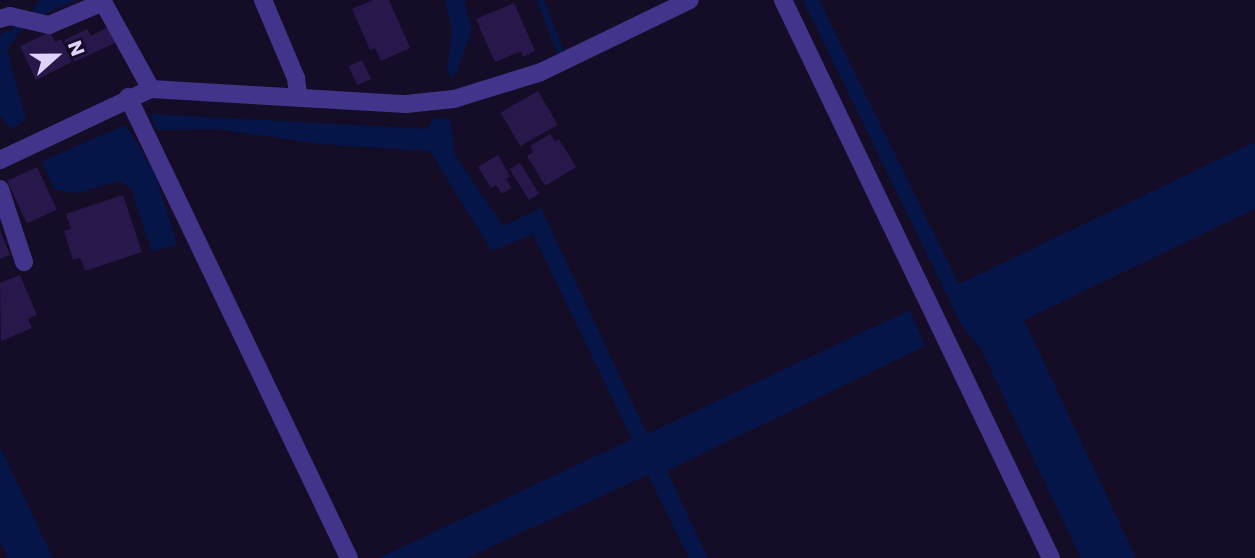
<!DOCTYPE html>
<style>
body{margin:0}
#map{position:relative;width:1255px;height:558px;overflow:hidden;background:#150d27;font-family:Poppins,sans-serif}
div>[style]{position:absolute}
.water>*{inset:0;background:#051548}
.stream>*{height:7px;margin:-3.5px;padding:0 3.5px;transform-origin:3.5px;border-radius:3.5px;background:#051548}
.building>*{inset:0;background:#28174a;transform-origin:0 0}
.minor>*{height:18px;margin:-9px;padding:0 9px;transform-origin:9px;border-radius:9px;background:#42348b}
span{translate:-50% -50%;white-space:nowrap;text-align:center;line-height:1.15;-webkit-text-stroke:6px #150d27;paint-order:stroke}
.north{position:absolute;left:21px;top:21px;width:70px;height:70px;-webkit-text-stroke:5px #150d27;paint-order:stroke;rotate:69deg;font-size:19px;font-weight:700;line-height:28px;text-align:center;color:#ded3ff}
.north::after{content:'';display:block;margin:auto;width:24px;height:32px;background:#ded3ff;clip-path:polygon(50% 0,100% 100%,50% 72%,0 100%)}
</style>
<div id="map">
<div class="water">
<div style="clip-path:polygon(39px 0,77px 0,45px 14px,32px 11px)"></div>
<div style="clip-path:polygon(445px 0,464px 0,472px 30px,454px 78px,447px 72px,452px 30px)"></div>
<div style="clip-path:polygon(803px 0,819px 0,959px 284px,1255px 142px,1255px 209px,1024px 320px,1136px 558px,1081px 558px,980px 347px,963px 328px)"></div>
<div style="clip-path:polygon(7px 31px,19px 32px,7px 51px,26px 120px,11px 129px,0 116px,0 35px)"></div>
<div style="clip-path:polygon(150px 114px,428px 129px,433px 119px,450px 118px,455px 155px,503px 226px,541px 208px,647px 434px,910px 310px,925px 346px,667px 471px,708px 558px,689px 558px,648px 475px,466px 558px,379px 558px,632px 439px,533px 234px,492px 251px,430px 151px,320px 144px,215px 129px,157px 130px)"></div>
<div style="clip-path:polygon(126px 125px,155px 174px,177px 244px,152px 252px,131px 188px,119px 181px,78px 193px,55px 190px,42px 161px)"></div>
<div style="clip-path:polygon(0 447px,5px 457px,53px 558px,8px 558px,0 540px)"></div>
</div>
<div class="stream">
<div style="left:540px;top:0;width:53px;rotate:68.8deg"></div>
<div style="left:14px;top:31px;width:30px;rotate:-37deg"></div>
</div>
<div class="building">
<div style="clip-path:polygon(373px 0,389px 0,410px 48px,381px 61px,375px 48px,370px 50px,352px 9px)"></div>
<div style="clip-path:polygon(514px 3px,535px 51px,523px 57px,521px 51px,495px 62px,476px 19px)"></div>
<div style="clip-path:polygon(108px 27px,115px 43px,74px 62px,64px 40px,87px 29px,91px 36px)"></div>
<div style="clip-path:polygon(50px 32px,55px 42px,61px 39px,72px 62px,36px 80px,20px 46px)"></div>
<div style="left:362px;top:60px;width:21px;height:15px;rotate:65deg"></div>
<div style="left:538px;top:91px;width:39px;height:43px;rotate:60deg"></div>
<div style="clip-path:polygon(550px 134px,555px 141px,559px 139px,576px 167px,545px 186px,527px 156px,533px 152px,530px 146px)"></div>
<div style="clip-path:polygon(498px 155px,510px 176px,506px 179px,511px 188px,502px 194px,496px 185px,491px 188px,478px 167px)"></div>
<div style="left:520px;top:163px;width:36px;height:12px;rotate:58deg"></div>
<div style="left:37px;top:167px;width:47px;height:33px;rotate:65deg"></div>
<div style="clip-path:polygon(123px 195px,142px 252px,85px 271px,80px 258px,73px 260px,64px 231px,71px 229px,66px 214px)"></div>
<div style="clip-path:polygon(0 230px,10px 255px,0 259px)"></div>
<div style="clip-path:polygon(20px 275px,37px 315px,28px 319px,32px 328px,1px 341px,0 283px)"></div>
</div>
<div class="minor">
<div style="left:263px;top:0;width:85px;rotate:67.1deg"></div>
<div style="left:296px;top:78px;width:17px;rotate:83deg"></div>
<div style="left:783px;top:0;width:619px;rotate:64.35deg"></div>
<div style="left:0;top:19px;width:10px;rotate:-17deg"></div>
<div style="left:10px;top:16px;width:40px;rotate:13deg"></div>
<div style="left:49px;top:25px;width:59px;rotate:-23.1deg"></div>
<div style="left:103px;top:2px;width:99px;rotate:61.1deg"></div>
<div style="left:128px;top:97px;width:511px;rotate:64.39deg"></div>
<div style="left:0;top:160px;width:167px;rotate:-25.2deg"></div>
<div style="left:151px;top:89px;width:255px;rotate:3.4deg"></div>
<div style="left:406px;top:104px;width:48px;rotate:-5.9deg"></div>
<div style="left:454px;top:99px;width:91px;rotate:-17.2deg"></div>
<div style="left:541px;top:72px;width:165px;rotate:-25.8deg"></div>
<div style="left:0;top:189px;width:77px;rotate:71.8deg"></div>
</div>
<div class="north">N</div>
</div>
